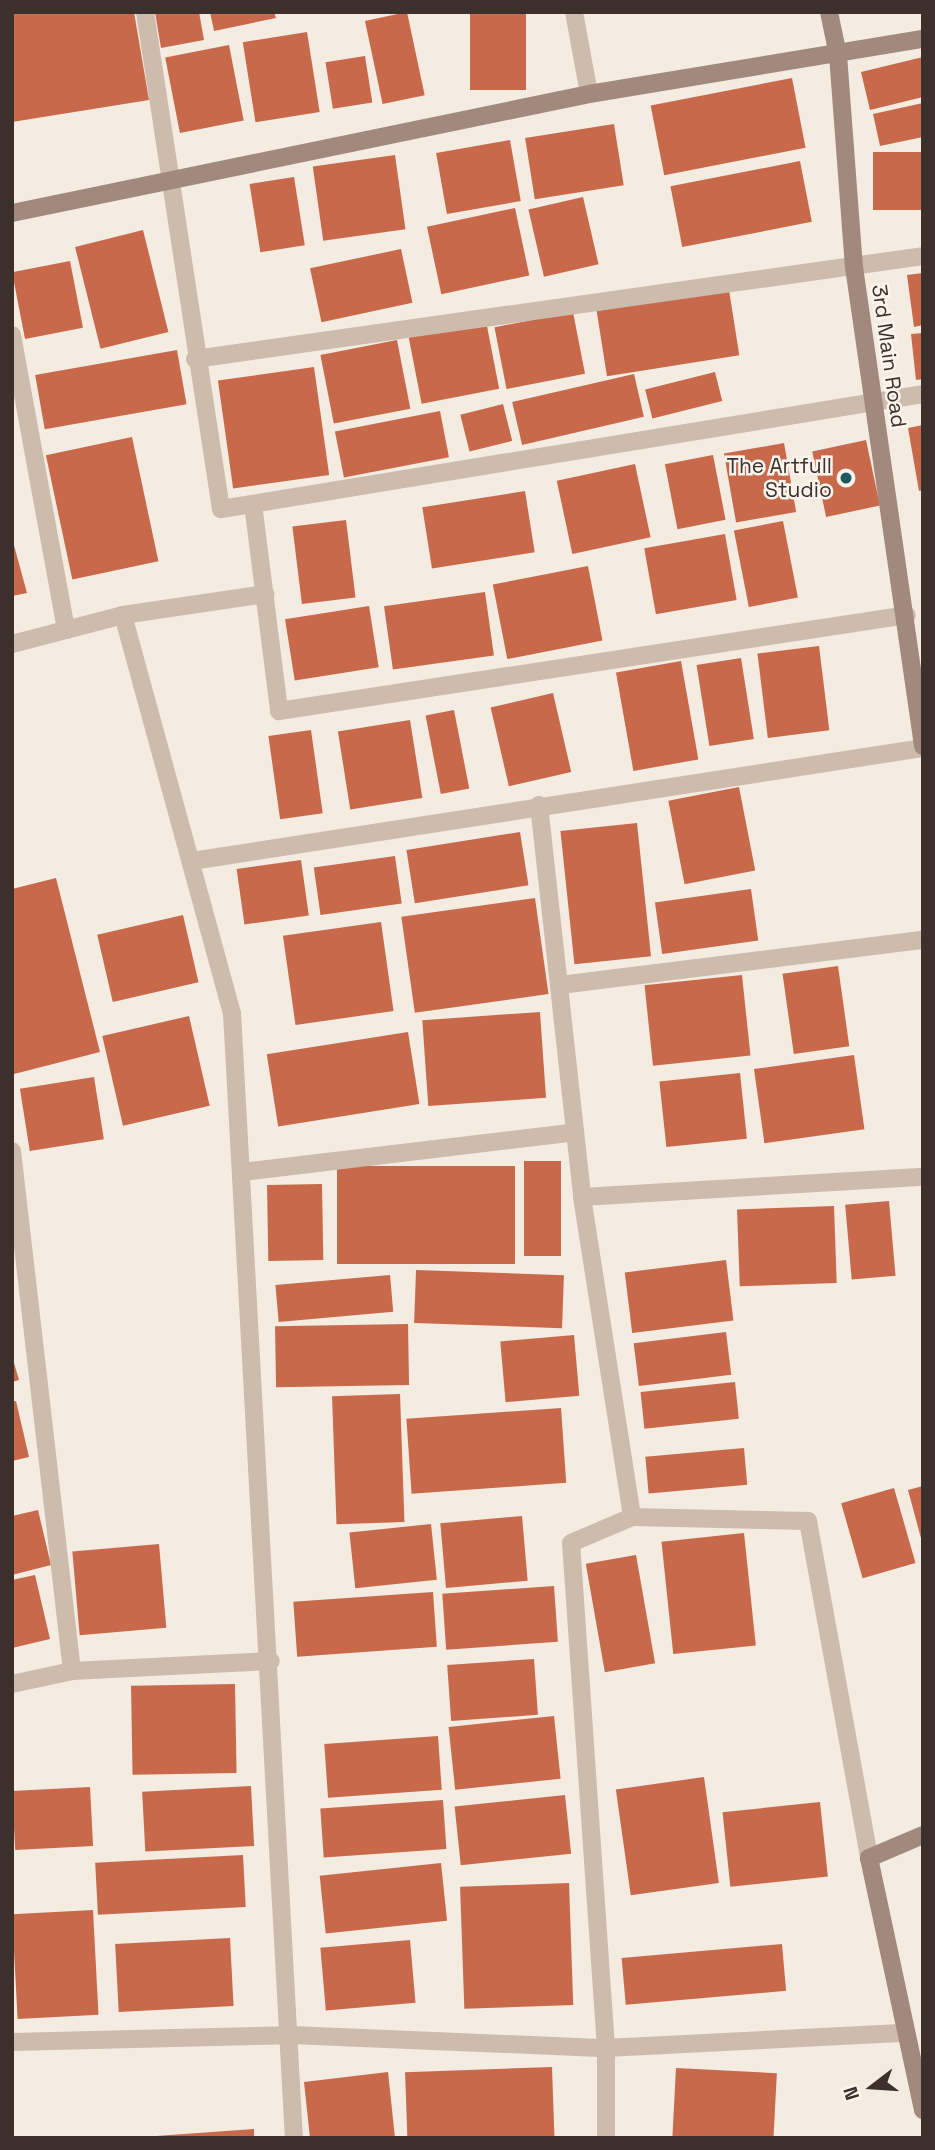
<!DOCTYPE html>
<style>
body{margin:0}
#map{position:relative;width:935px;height:2150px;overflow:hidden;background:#f4ebe1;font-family:"Space Grotesk",sans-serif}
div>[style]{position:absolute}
.building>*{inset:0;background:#c8694b;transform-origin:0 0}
.street>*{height:18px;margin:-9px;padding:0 9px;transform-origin:9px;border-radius:9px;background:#cdbbac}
.secondary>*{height:18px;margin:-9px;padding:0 9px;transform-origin:9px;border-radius:9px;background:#a18a7d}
.dots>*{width:19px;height:19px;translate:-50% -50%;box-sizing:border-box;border:4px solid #fbf5ee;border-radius:50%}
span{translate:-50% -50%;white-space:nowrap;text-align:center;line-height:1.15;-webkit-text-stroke:5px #fbf5ee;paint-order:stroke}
.street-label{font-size:21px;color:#3b302b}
.poi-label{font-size:21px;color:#3b302b}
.right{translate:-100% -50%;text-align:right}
.frame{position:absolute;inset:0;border:14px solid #3b302b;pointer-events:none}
.north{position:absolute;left:837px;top:2052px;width:70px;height:70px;-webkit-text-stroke:5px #fbf5ee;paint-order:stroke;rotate:253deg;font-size:19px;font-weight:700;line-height:28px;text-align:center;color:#3b302b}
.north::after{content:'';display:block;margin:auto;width:24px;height:32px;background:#3b302b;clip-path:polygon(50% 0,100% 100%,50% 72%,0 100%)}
</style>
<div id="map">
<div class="building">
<div style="clip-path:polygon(12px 12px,134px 12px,149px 100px,12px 122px)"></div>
<div style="clip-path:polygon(155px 12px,199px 12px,204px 40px,161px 48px)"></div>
<div style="clip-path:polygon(210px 12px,274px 12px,276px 18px,214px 31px)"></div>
<div style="left:407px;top:12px;width:85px;height:43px;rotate:78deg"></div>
<div style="left:470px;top:12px;width:56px;height:78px"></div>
<div style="left:307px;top:32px;width:81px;height:65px;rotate:81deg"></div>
<div style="left:229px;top:45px;width:77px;height:65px;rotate:79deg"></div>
<div style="left:365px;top:56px;width:47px;height:40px;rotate:81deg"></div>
<div style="clip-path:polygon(923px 57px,923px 97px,870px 110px,861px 72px)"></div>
<div style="left:792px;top:78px;width:71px;height:144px;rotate:79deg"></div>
<div style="clip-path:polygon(923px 103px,923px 137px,880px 146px,873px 114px)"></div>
<div style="left:614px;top:124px;width:62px;height:90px;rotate:81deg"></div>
<div style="left:510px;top:140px;width:62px;height:75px;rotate:80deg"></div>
<div style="left:923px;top:152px;width:58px;height:50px;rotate:90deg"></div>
<div style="left:395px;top:155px;width:75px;height:83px;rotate:82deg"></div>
<div style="left:800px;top:161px;width:62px;height:132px;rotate:79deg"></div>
<div style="left:294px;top:177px;width:69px;height:45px;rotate:81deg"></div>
<div style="left:583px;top:197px;width:69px;height:56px;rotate:77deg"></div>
<div style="left:515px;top:208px;width:69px;height:90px;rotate:78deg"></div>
<div style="left:143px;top:230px;width:105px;height:70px;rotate:76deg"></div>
<div style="left:401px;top:249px;width:55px;height:93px;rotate:78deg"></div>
<div style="left:70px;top:261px;width:68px;height:59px;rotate:79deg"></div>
<div style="clip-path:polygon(923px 273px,923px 325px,914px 327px,907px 275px)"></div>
<div style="left:729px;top:290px;width:66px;height:134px;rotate:81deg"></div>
<div style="left:573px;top:312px;width:63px;height:80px;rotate:79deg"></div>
<div style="left:486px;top:321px;width:69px;height:79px;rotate:79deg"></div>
<div style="clip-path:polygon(923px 333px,923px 379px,916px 380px,911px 334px)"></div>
<div style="left:397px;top:340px;width:70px;height:78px;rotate:79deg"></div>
<div style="left:177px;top:350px;width:55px;height:144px;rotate:80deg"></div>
<div style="left:314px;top:367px;width:109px;height:97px;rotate:82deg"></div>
<div style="left:715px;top:372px;width:30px;height:72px;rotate:76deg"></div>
<div style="left:634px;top:374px;width:44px;height:125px;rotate:77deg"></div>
<div style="left:503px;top:404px;width:38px;height:44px;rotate:76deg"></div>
<div style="left:440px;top:411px;width:47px;height:107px;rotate:79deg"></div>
<div style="clip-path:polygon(923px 425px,923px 490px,919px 491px,908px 428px)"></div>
<div style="left:132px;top:437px;width:127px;height:88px;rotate:78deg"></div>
<div style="left:866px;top:440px;width:67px;height:55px;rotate:78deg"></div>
<div style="left:784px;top:443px;width:70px;height:61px;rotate:80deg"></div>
<div style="left:713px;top:455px;width:66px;height:49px;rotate:79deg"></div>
<div style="left:635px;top:464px;width:75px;height:80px;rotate:78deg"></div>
<div style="left:525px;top:491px;width:62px;height:104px;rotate:81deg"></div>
<div style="left:346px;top:520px;width:78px;height:54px;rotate:83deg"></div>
<div style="left:783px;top:521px;width:78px;height:50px;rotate:79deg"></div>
<div style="left:725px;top:534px;width:67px;height:82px;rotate:80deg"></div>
<div style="clip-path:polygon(12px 538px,27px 593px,12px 596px)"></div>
<div style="left:588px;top:566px;width:76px;height:97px;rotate:79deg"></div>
<div style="left:485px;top:592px;width:64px;height:102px;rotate:82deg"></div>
<div style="left:369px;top:606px;width:62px;height:85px;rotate:81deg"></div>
<div style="left:819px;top:646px;width:85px;height:62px;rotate:83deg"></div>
<div style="left:741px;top:658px;width:82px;height:45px;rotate:81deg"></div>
<div style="left:681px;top:661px;width:100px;height:66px;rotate:80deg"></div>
<div style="left:553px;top:693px;width:81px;height:64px;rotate:77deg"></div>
<div style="left:454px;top:710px;width:80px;height:29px;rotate:79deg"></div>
<div style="left:410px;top:720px;width:79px;height:73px;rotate:81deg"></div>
<div style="left:311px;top:730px;width:84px;height:43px;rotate:82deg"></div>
<div style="left:739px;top:787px;width:85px;height:72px;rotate:79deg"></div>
<div style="left:637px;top:823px;width:134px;height:77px;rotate:84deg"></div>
<div style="left:520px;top:832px;width:54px;height:115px;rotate:81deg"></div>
<div style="left:395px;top:856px;width:48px;height:82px;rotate:82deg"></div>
<div style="left:301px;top:860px;width:56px;height:65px;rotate:82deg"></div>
<div style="clip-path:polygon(56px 878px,100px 1052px,14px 1074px,12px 889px)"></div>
<div style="left:751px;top:889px;width:52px;height:97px;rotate:82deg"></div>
<div style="left:535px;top:898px;width:97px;height:135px;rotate:82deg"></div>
<div style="left:183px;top:915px;width:69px;height:88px;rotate:77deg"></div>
<div style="left:381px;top:922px;width:90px;height:99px;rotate:82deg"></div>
<div style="left:838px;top:966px;width:81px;height:56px;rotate:82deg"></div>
<div style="left:742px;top:975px;width:81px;height:98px;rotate:84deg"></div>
<div style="left:540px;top:1012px;width:86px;height:118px;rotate:86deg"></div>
<div style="left:189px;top:1016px;width:92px;height:89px;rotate:77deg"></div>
<div style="left:408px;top:1032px;width:73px;height:143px;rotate:81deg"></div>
<div style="left:854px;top:1055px;width:75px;height:101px;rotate:82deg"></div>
<div style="left:740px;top:1073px;width:66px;height:81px;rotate:84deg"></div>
<div style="left:94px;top:1077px;width:63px;height:75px;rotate:81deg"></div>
<div style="left:524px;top:1161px;width:37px;height:95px"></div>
<div style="left:337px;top:1166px;width:178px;height:98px"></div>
<div style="left:322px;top:1184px;width:76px;height:55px;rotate:89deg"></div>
<div style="left:889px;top:1201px;width:75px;height:44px;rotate:85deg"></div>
<div style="left:834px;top:1206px;width:77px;height:97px;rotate:88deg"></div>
<div style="left:726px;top:1260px;width:61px;height:102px;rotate:83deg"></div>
<div style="left:416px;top:1270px;width:148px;height:53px;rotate:2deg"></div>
<div style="left:390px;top:1275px;width:37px;height:115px;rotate:85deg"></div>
<div style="left:408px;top:1324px;width:61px;height:133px;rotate:89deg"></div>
<div style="left:726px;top:1332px;width:43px;height:93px;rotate:83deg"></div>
<div style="left:574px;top:1335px;width:61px;height:74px;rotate:85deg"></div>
<div style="clip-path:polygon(12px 1356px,19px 1380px,12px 1382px)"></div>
<div style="left:735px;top:1382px;width:37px;height:95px;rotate:84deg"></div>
<div style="left:400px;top:1394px;width:128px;height:68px;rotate:88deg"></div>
<div style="clip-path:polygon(16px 1401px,29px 1457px,12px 1461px,12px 1402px)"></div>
<div style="left:561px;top:1408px;width:75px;height:155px;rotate:86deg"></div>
<div style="left:744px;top:1448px;width:37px;height:99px;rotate:85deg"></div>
<div style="clip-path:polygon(923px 1486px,923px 1542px,922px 1542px,908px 1490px)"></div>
<div style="left:894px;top:1488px;width:78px;height:55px;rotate:74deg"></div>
<div style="clip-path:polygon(38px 1510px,51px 1565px,12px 1575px,12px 1516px)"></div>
<div style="left:522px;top:1516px;width:65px;height:82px;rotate:85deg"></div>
<div style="left:431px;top:1524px;width:56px;height:82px;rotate:84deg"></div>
<div style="left:744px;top:1533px;width:113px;height:83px;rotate:84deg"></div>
<div style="left:159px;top:1544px;width:84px;height:87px;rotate:85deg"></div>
<div style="left:636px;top:1555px;width:110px;height:51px;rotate:80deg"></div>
<div style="clip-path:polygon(35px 1575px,50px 1639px,12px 1648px,12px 1580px)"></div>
<div style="left:554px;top:1586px;width:56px;height:112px;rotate:86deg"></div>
<div style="left:433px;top:1592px;width:55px;height:140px;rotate:86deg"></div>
<div style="left:534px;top:1659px;width:56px;height:87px;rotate:86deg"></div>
<div style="left:235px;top:1684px;width:89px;height:104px;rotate:89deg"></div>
<div style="left:554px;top:1716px;width:63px;height:106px;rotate:84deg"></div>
<div style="left:438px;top:1736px;width:54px;height:114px;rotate:86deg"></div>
<div style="left:704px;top:1777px;width:107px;height:89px;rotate:82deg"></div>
<div style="left:251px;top:1786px;width:60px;height:109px;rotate:87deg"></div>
<div style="left:90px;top:1787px;width:59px;height:78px;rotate:87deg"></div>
<div style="left:565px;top:1795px;width:59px;height:111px;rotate:84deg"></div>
<div style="left:443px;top:1800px;width:49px;height:123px;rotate:86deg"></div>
<div style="left:820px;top:1802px;width:75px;height:98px;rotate:84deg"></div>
<div style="left:243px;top:1855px;width:52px;height:148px;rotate:87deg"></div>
<div style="left:441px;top:1863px;width:58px;height:122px;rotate:84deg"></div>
<div style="left:569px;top:1883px;width:122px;height:109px;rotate:88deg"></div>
<div style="left:93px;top:1910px;width:105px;height:81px;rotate:87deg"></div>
<div style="left:230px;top:1938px;width:68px;height:115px;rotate:87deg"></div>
<div style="left:410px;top:1940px;width:63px;height:90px;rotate:85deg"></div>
<div style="left:782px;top:1944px;width:47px;height:161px;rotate:85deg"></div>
<div style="left:552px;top:2067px;width:71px;height:147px;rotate:88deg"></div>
<div style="left:676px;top:2068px;width:101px;height:70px;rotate:3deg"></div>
<div style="clip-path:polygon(388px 2072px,395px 2138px,310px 2138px,304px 2082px)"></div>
<div style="clip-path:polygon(254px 2129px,254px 2138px,156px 2138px,156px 2136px)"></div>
</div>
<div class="street">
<div style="left:145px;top:12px;width:503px;rotate:81.31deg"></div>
<div style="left:221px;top:509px;width:711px;rotate:-9.3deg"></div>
<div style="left:574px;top:12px;width:83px;rotate:79.6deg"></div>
<div style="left:12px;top:335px;width:300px;rotate:79.6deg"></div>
<div style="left:195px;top:359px;width:735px;rotate:-8.05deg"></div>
<div style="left:253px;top:504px;width:209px;rotate:82.8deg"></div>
<div style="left:279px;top:711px;width:635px;rotate:-8.69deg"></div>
<div style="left:123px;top:615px;width:413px;rotate:74.7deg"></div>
<div style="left:232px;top:1013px;width:1127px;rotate:86.85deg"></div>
<div style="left:12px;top:644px;width:115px;rotate:-14.6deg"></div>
<div style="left:123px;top:615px;width:144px;rotate:-8.4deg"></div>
<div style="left:539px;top:805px;width:394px;rotate:83.7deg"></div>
<div style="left:582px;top:1197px;width:324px;rotate:81.1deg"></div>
<div style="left:632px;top:1517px;width:176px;rotate:1.3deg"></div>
<div style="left:808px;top:1521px;width:342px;rotate:79.7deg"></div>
<div style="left:192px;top:861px;width:740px;rotate:-8.79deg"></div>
<div style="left:560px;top:985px;width:366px;rotate:-7.1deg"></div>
<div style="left:12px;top:1151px;width:523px;rotate:83.42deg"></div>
<div style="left:242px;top:1172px;width:335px;rotate:-6.8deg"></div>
<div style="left:582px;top:1197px;width:342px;rotate:-3.4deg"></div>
<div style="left:12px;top:1684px;width:61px;rotate:-12.2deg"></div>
<div style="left:72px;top:1671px;width:199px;rotate:-2.9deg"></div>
<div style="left:12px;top:2042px;width:279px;rotate:-1.4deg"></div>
<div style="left:291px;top:2035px;width:315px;rotate:2.4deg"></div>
<div style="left:606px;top:2048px;width:300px;rotate:-2.9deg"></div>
<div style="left:606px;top:2138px;width:90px;rotate:-90deg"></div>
<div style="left:606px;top:2048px;width:506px;rotate:-93.96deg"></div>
<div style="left:571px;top:1543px;width:66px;rotate:-23.1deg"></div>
</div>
<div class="secondary">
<div style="left:829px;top:12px;width:44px;rotate:78.2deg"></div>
<div style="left:838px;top:55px;width:213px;rotate:85.7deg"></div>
<div style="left:854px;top:267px;width:484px;rotate:81.8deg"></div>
<div style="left:12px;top:213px;width:589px;rotate:-11.65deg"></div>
<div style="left:589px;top:94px;width:338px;rotate:-9.4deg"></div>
<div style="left:923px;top:1835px;width:59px;rotate:156.9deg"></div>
<div style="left:869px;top:1858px;width:258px;rotate:77.9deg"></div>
</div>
<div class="dots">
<div style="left:846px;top:478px;background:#1f5a5e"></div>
</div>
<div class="street-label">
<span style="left:889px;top:356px;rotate:82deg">3rd Main Road</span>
</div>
<div class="poi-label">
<span class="right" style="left:832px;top:478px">The Artfull<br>Studio</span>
</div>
<div class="frame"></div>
<div class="north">N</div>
</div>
